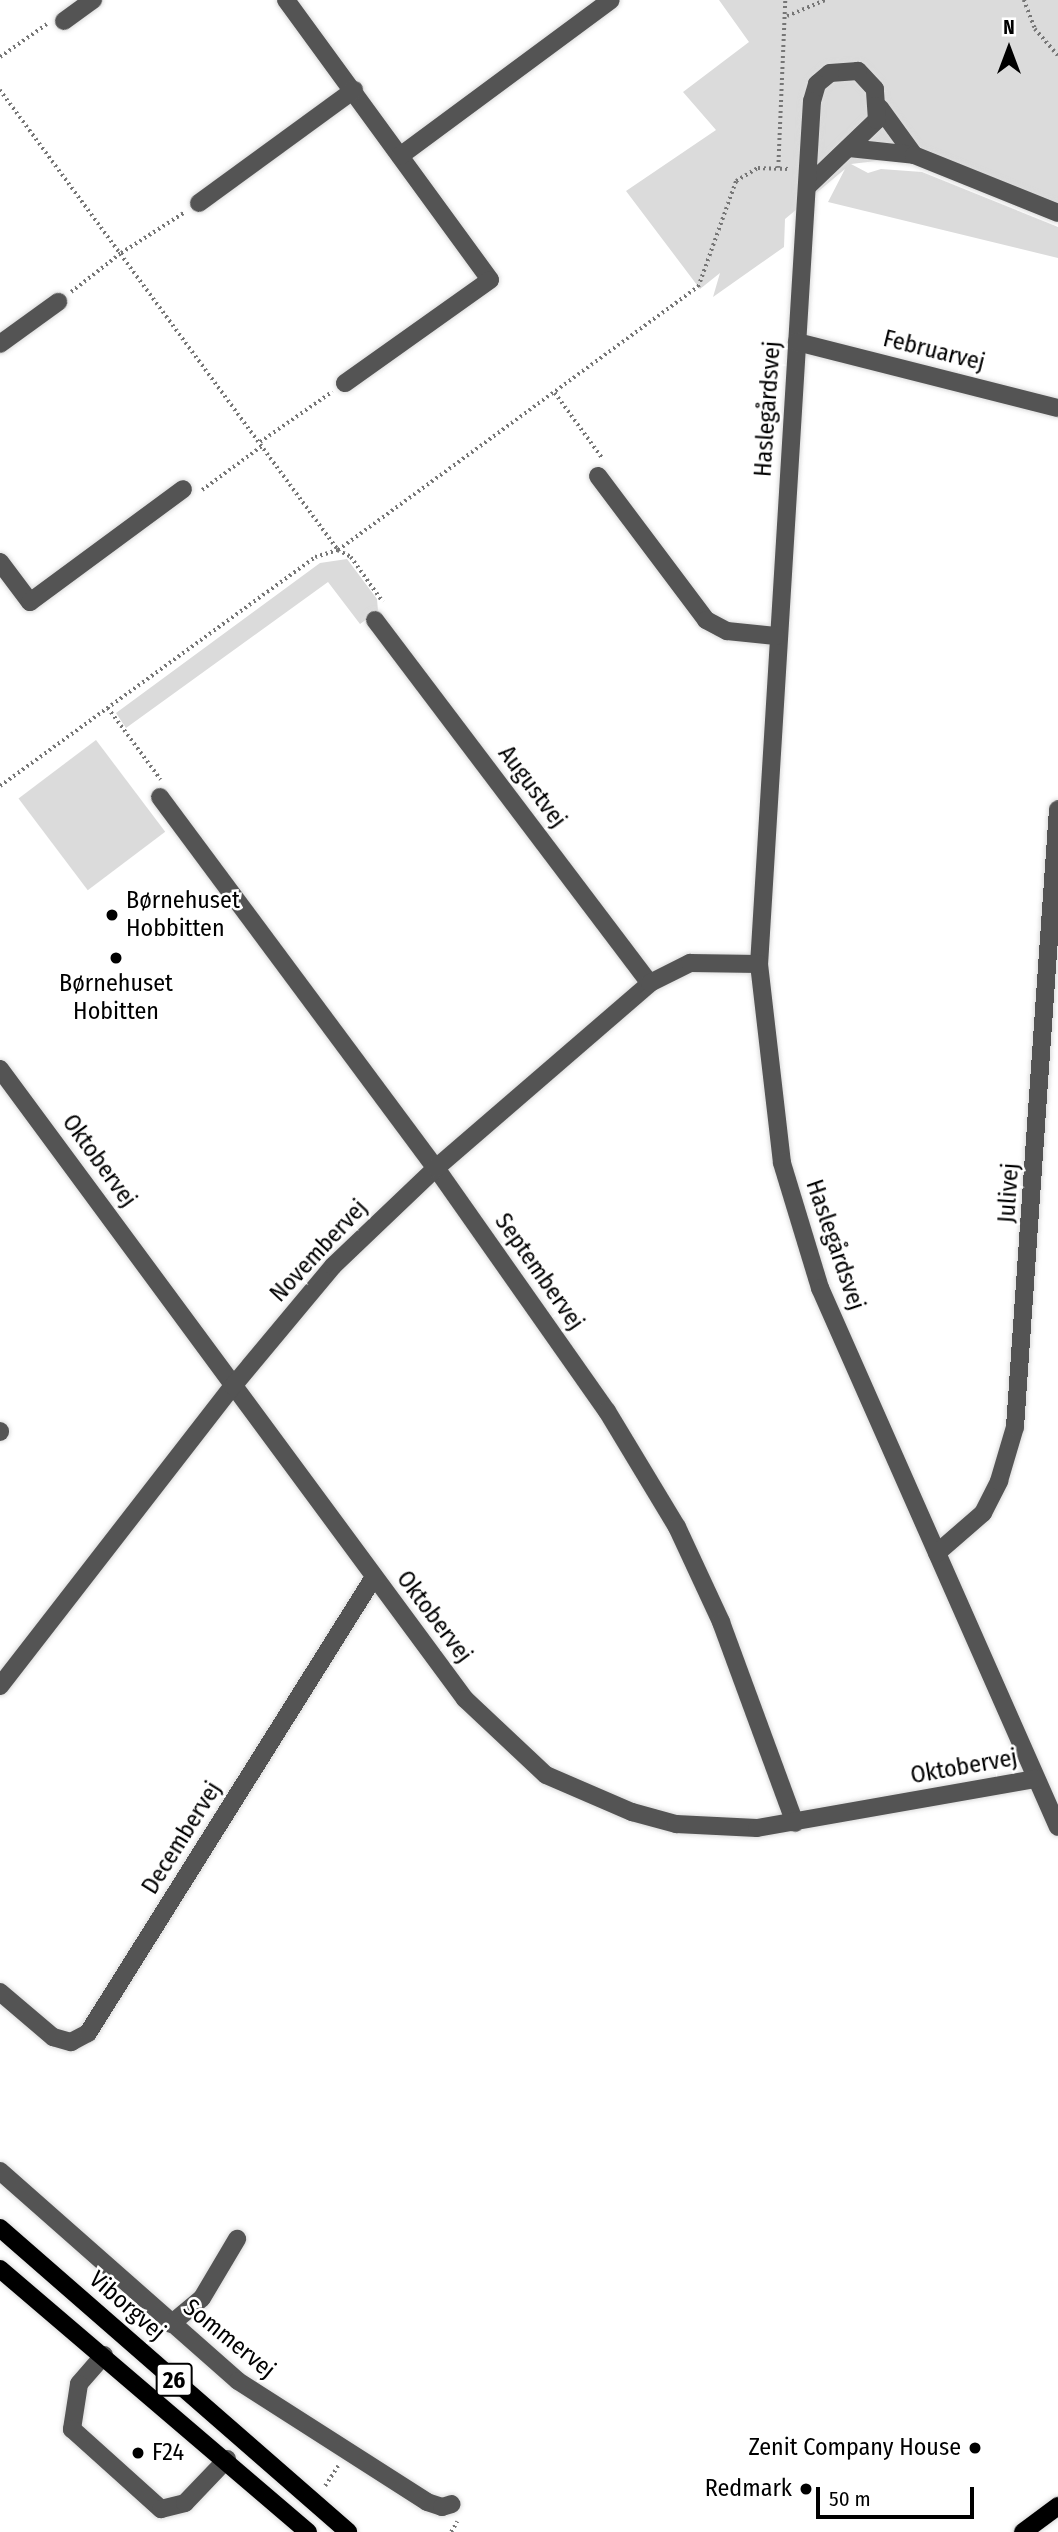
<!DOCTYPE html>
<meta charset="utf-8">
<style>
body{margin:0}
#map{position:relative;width:1058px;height:2532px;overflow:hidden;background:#fff;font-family:"Fira Sans Condensed",sans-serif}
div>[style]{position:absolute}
.green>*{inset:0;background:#dbdbdb;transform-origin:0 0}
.path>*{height:3.5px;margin-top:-1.75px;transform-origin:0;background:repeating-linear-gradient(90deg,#767676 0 2px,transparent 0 5.5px)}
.roads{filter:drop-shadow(0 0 2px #dbdbdb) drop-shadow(0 0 2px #dbdbdb)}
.minor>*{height:18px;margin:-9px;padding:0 9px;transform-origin:9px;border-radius:9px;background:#545454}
.major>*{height:18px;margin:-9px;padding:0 9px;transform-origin:9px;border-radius:9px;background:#000}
.dots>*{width:19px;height:19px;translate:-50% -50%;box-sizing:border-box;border:4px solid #fff;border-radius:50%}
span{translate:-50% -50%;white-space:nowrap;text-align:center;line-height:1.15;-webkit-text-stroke:5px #fff;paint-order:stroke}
.shield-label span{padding:2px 5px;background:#fff;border:2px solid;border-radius:5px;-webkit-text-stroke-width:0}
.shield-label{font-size:23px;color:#000;font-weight:700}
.street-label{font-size:24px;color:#000}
.poi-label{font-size:24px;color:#000}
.left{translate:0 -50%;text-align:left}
.right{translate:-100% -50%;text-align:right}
.north{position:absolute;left:974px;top:14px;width:70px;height:70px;-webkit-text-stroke:5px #fff;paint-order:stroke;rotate:0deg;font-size:19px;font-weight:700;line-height:28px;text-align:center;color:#000}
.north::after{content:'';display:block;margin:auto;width:24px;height:32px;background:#000;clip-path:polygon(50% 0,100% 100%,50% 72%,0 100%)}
.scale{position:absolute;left:816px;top:2487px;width:158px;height:32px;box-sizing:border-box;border:4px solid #000;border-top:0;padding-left:9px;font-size:21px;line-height:24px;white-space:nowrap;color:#000;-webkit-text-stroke:5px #fff;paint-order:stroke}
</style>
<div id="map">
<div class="green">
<div style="clip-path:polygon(719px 0,1058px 0,1058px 222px,901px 158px,851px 164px,868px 173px,881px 169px,922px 172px,1058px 227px,1058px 258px,828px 202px,845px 169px,785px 219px,784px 247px,713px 297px,720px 273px,700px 289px,626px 191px,716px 130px,683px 92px,749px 42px)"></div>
<div style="clip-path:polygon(347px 559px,377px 599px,378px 611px,360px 624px,328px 582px,126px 728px,116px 713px,320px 563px)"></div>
<div style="left:96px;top:740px;width:115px;height:97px;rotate:53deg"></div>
</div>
<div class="path">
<div style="left:1024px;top:0;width:31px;rotate:69deg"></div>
<div style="left:1035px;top:29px;width:35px;rotate:49deg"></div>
<div style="left:787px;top:16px;width:41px;rotate:-22.8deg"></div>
<div style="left:0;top:57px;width:57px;rotate:-35.1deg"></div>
<div style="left:0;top:90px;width:571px;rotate:53.69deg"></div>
<div style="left:338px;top:550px;width:15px;rotate:28deg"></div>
<div style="left:351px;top:557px;width:55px;rotate:54.6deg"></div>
<div style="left:778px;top:168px;width:168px;rotate:-87.6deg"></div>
<div style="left:71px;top:292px;width:63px;rotate:-38deg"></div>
<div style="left:121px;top:253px;width:76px;rotate:-32.6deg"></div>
<div style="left:555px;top:393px;width:82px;rotate:54deg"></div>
<div style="left:260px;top:442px;width:88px;rotate:-34.8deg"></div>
<div style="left:202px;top:490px;width:74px;rotate:-36.3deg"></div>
<div style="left:108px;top:708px;width:89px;rotate:53.6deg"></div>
<div style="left:0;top:786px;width:389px;rotate:-36deg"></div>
<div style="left:315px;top:557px;width:24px;rotate:-17deg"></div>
<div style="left:338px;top:550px;width:446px;rotate:-36.2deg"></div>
<div style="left:698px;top:287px;width:113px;rotate:-70.3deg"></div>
<div style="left:736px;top:181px;width:26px;rotate:-31deg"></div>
<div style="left:758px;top:168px;width:32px;rotate:2deg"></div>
<div style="left:325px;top:2486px;width:24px;rotate:-57deg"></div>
<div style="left:451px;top:2532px;width:12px;rotate:-59deg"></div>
</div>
<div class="roads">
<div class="minor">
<div style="left:286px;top:0;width:346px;rotate:53.9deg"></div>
<div style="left:490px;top:280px;width:178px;rotate:144.6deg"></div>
<div style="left:64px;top:21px;width:36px;rotate:-36deg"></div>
<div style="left:880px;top:108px;width:58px;rotate:54.1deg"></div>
<div style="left:849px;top:148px;width:65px;rotate:6.1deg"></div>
<div style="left:914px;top:155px;width:155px;rotate:21.9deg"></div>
<div style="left:400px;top:156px;width:262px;rotate:-36.5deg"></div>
<div style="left:808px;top:186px;width:95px;rotate:-43.7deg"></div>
<div style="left:877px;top:120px;width:31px;rotate:-94deg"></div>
<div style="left:875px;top:89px;width:25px;rotate:-133deg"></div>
<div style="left:858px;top:71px;width:28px;rotate:176deg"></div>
<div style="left:830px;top:73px;width:17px;rotate:140deg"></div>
<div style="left:817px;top:84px;width:18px;rotate:106deg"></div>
<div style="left:812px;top:101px;width:865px;rotate:93.51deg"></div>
<div style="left:759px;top:964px;width:200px;rotate:83.4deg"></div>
<div style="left:782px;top:1163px;width:131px;rotate:73.1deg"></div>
<div style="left:820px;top:1288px;width:589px;rotate:66.18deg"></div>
<div style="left:199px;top:203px;width:192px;rotate:-36.1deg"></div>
<div style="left:797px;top:342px;width:269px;rotate:14.2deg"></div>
<div style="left:0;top:344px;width:72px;rotate:-35.9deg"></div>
<div style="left:598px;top:476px;width:180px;rotate:53.1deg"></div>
<div style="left:706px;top:620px;width:24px;rotate:28deg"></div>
<div style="left:727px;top:631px;width:49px;rotate:5.8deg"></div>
<div style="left:0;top:562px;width:50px;rotate:53.1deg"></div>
<div style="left:30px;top:602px;width:190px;rotate:-36.4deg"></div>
<div style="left:375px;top:620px;width:455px;rotate:52.9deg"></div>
<div style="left:160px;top:797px;width:462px;rotate:53.4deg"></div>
<div style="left:436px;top:1168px;width:297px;rotate:54.9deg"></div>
<div style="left:607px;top:1411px;width:135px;rotate:58.9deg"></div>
<div style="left:677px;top:1527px;width:105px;rotate:65.1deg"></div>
<div style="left:721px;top:1622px;width:214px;rotate:69.8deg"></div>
<div style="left:0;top:1069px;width:783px;rotate:53.57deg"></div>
<div style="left:465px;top:1699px;width:111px;rotate:43.2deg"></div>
<div style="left:546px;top:1775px;width:94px;rotate:23.3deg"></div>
<div style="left:632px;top:1812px;width:46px;rotate:15.3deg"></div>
<div style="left:676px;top:1824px;width:81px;rotate:2.8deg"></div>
<div style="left:757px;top:1828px;width:283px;rotate:-10deg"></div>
<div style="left:0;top:1431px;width:1px;rotate:90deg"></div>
<div style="left:937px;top:1553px;width:61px;rotate:-41deg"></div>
<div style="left:983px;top:1513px;width:36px;rotate:-63deg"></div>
<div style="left:999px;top:1481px;width:56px;rotate:-73.5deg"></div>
<div style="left:1015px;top:1427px;width:619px;rotate:-86.02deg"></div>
<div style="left:0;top:1686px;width:380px;rotate:-52.2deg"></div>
<div style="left:233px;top:1386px;width:156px;rotate:-50.2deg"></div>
<div style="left:333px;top:1266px;width:142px;rotate:-43.6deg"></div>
<div style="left:436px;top:1168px;width:283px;rotate:-40.8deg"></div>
<div style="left:650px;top:983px;width:45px;rotate:-26.6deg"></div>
<div style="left:690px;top:963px;width:69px;rotate:0.8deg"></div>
<div style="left:0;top:1992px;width:70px;rotate:40.3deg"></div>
<div style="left:53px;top:2037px;width:19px;rotate:16deg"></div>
<div style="left:71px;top:2042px;width:19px;rotate:-28deg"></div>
<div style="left:88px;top:2033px;width:538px;rotate:-57.9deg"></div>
<div style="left:0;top:2171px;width:317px;rotate:41.4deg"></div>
<div style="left:238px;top:2381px;width:224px;rotate:32.6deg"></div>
<div style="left:427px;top:2502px;width:16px;rotate:18deg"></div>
<div style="left:442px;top:2507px;width:10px;rotate:-17deg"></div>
<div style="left:171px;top:2324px;width:40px;rotate:-40deg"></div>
<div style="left:202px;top:2298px;width:69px;rotate:-59.3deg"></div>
<div style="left:104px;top:2355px;width:38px;rotate:131deg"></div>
<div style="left:79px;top:2384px;width:46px;rotate:98.8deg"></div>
<div style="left:72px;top:2429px;width:120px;rotate:42deg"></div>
<div style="left:161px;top:2509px;width:25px;rotate:-14deg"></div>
<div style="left:185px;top:2503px;width:61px;rotate:-46.3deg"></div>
</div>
<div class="major">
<div style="left:0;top:2228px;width:462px;rotate:41.1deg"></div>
<div style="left:0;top:2269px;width:405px;rotate:40.5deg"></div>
<div style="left:1023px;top:2532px;width:44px;rotate:-36.6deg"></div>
</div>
</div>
<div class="dots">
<div style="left:112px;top:915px;background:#000"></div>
<div style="left:116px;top:958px;background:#000"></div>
<div style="left:975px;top:2448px;background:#000"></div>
<div style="left:138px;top:2453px;background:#000"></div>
<div style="left:806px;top:2489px;background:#000"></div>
</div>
<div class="shield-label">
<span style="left:174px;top:2380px">26</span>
</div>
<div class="street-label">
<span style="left:934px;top:351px;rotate:14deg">Februarvej</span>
<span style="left:768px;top:409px;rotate:-86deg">Haslegårdsvej</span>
<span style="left:532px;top:787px;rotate:53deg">Augustvej</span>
<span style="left:99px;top:1161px;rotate:54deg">Oktobervej</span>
<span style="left:1009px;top:1193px;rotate:-86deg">Julivej</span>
<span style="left:835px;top:1245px;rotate:71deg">Haslegårdsvej</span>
<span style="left:319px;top:1251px;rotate:-47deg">Novembervej</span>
<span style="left:539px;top:1272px;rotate:55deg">Septembervej</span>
<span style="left:434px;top:1617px;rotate:53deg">Oktobervej</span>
<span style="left:964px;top:1767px;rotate:-10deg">Oktobervej</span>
<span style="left:182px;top:1838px;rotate:-58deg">Decembervej</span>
<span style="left:127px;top:2306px;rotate:41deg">Viborgvej</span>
<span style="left:229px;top:2339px;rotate:39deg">Sommervej</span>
</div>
<div class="poi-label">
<span class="left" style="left:126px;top:915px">Børnehuset<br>Hobbitten</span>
<span style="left:116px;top:998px">Børnehuset<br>Hobitten</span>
<span class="right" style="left:961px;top:2448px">Zenit Company House</span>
<span class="left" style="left:152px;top:2453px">F24</span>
<span class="right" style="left:792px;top:2489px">Redmark</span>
</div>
<div class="north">N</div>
<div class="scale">50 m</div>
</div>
